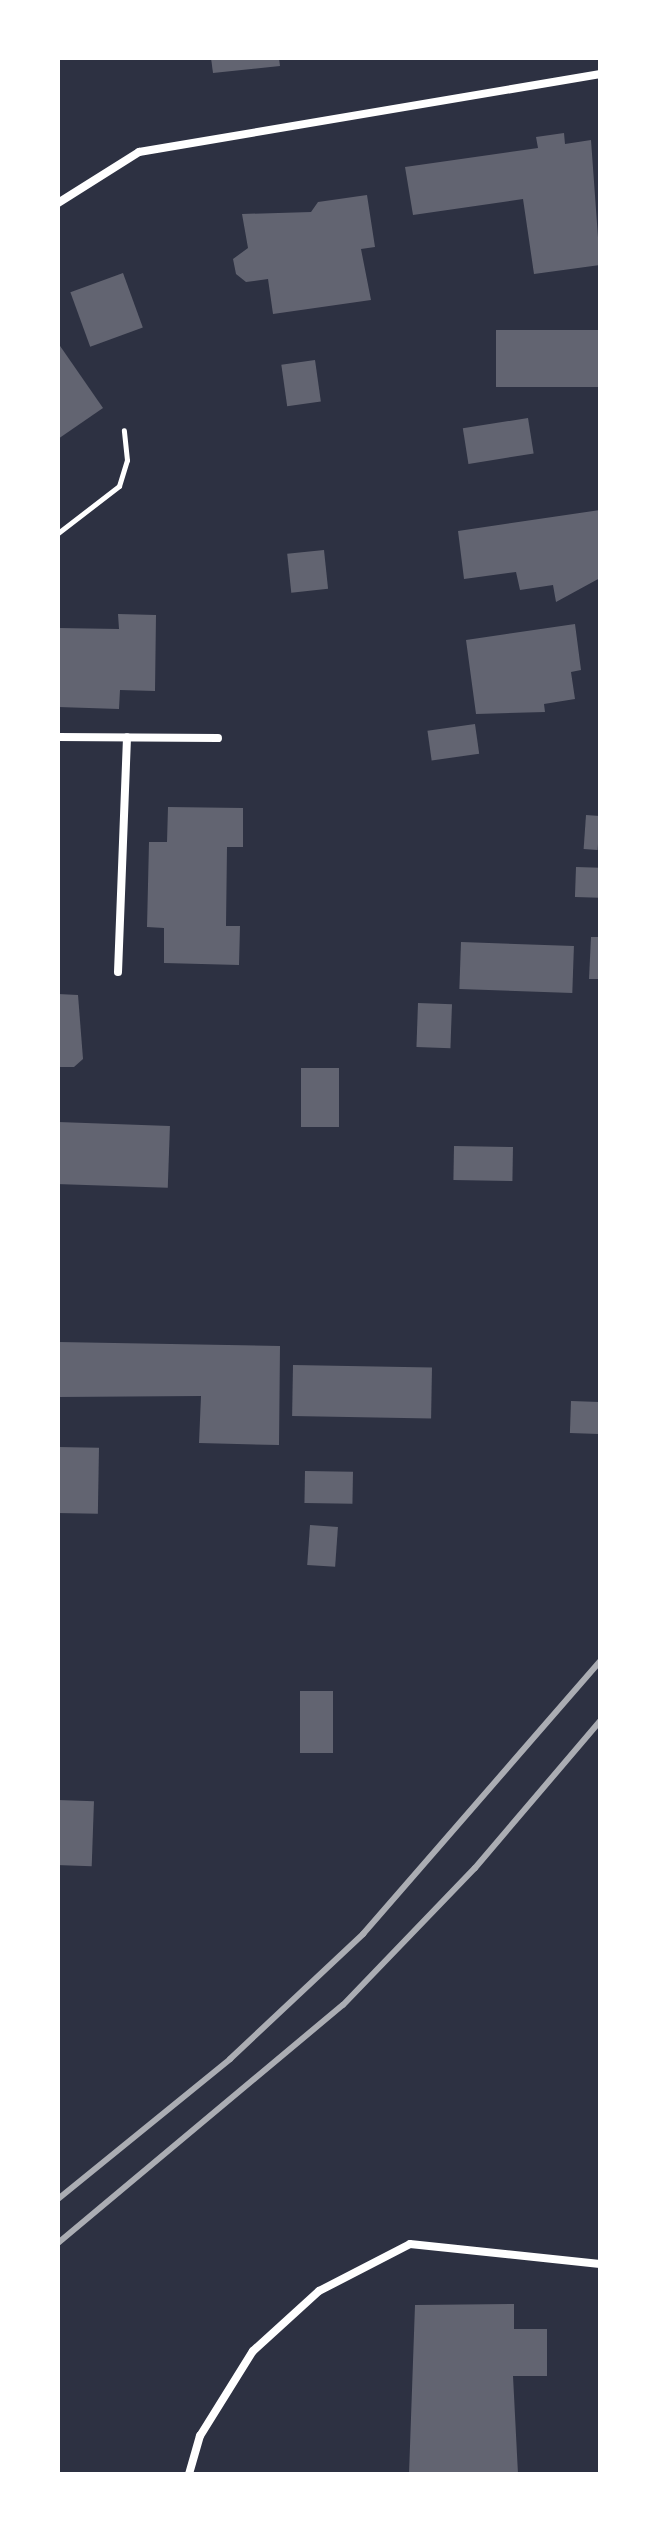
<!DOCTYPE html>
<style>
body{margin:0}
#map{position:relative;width:658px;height:2532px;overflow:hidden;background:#2d3142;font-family:"PT Sans",sans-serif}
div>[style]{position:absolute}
.building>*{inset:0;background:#626471;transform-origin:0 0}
.path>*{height:5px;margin:-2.5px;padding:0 2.5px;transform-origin:2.5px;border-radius:2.5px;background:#fff}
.minor>*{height:8px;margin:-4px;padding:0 4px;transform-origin:4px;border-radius:4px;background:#fff}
.rail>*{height:6px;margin:-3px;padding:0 3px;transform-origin:3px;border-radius:3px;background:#abadb3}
span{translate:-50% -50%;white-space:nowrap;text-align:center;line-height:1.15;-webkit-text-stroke:6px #fff;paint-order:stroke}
.frame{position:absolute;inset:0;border:60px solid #fff;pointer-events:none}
</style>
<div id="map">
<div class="building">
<div style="clip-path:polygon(211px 58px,279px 58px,280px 66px,213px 73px)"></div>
<div style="clip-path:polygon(564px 133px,565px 144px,591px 140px,600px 265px,534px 274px,523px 199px,413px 215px,405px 167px,538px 148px,536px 137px)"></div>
<div style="clip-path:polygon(367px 195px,375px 247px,361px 249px,371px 300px,273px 314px,268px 279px,246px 282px,236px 274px,233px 259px,248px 248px,242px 214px,311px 212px,318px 202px)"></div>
<div style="left:123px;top:273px;width:58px;height:56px;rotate:70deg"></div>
<div style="left:600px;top:330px;width:57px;height:104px;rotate:90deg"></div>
<div style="clip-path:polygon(58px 343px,103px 408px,58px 439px)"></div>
<div style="left:315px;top:360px;width:42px;height:34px;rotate:82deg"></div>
<div style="left:528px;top:418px;width:36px;height:66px;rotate:81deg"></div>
<div style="clip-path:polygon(600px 510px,600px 578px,556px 602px,553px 585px,520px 590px,516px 572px,464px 579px,458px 531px)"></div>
<div style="left:324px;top:550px;width:39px;height:37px;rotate:84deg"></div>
<div style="clip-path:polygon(118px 614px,156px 615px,155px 691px,120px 690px,119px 709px,58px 707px,58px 628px,119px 629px)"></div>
<div style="clip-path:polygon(575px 624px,581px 670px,571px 672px,575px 699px,544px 704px,545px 712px,476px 714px,466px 640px)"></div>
<div style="left:475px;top:724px;width:30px;height:48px;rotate:82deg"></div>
<div style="clip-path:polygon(168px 807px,243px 808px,243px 847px,227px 847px,226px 926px,240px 926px,239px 965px,164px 963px,164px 928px,147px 927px,149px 842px,167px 842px)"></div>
<div style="left:586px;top:815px;width:14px;height:34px;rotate:4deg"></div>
<div style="left:576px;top:867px;width:24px;height:30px;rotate:2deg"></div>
<div style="clip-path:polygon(591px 937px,600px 937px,600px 979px,589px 979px)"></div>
<div style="left:461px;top:942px;width:113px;height:47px;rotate:2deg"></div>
<div style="clip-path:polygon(58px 994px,78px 995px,83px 1059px,74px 1067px,58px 1067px)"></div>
<div style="left:418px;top:1003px;width:34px;height:44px;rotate:2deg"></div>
<div style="left:301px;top:1068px;width:38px;height:59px"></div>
<div style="left:58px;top:1122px;width:112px;height:62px;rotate:2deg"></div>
<div style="left:454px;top:1146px;width:59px;height:34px;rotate:1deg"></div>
<div style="clip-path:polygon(58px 1342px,280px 1346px,279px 1445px,199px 1443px,201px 1396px,58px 1397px)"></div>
<div style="left:293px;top:1365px;width:139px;height:51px;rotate:1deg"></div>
<div style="left:571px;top:1401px;width:29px;height:32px;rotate:2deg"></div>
<div style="left:58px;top:1447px;width:41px;height:66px;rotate:1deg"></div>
<div style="left:305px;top:1471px;width:48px;height:32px;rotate:1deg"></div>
<div style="left:310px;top:1525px;width:28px;height:40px;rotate:4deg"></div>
<div style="left:300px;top:1691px;width:33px;height:62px"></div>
<div style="left:58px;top:1800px;width:36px;height:65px;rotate:2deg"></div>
<div style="clip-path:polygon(514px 2304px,514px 2329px,547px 2329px,547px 2376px,513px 2376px,518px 2474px,409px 2474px,415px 2305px)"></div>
</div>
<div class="path">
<div style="left:58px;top:533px;width:77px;rotate:-37.6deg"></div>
<div style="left:119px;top:486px;width:27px;rotate:-73deg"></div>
<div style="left:127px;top:460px;width:30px;rotate:-96deg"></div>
</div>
<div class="minor">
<div style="left:58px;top:203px;width:96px;rotate:-32.2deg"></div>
<div style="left:139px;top:152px;width:468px;rotate:-9.6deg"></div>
<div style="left:58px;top:737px;width:160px;rotate:0.4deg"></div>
<div style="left:118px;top:972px;width:235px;rotate:-87.8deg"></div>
<div style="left:189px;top:2474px;width:40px;rotate:-74deg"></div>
<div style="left:200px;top:2436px;width:100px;rotate:-58.1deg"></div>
<div style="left:253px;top:2351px;width:89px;rotate:-42.3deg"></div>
<div style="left:319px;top:2291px;width:102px;rotate:-27.3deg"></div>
<div style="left:410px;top:2244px;width:191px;rotate:6deg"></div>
</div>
<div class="rail">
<div style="left:58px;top:2199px;width:222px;rotate:-39.1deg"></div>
<div style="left:230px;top:2059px;width:183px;rotate:-43.2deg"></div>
<div style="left:363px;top:1934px;width:362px;rotate:-49deg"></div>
<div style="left:58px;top:2243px;width:371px;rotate:-39.9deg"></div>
<div style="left:343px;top:2005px;width:190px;rotate:-46.1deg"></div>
<div style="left:475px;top:1868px;width:193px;rotate:-49.6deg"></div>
</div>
<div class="frame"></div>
</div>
